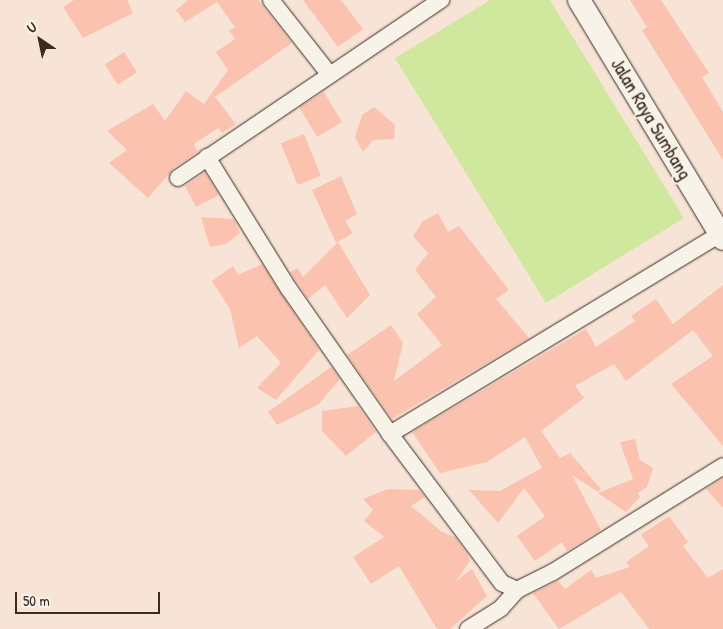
<!DOCTYPE html>
<style>
body{margin:0}
#map{position:relative;width:723px;height:629px;overflow:hidden;background:#f8e4d7;font-family:"Patrick Hand",sans-serif}
div>[style]{position:absolute}
.green>*{inset:0;background:#d0e89e}
.building>*{inset:0;background:#fac2af;transform-origin:0 0}
.roads{filter:drop-shadow(0 0 1px #3b2a1e) drop-shadow(0 0 1px #3b2a1e)}
.street>*{height:16px;margin:-8px;padding:0 8px;transform-origin:8px;border-radius:8px;background:#f7f3e8}
.secondary>*{height:22px;margin:-11px;padding:0 11px;transform-origin:11px;border-radius:11px;background:#f7f3e8}
span{translate:-50% -50%;white-space:nowrap;text-align:center;line-height:1.15;-webkit-text-stroke:4px #f7f3e8;paint-order:stroke}
.street-label{font-size:19px;color:#3b2a1e}
.north{position:absolute;left:15px;top:15px;width:50px;height:50px;-webkit-text-stroke:4px #f7f3e8;paint-order:stroke;rotate:326deg;font-size:14px;font-weight:700;line-height:20px;text-align:center;color:#3b2a1e}
.north::after{content:'';display:block;margin:auto;width:18px;height:22px;background:#3b2a1e;clip-path:polygon(50% 0,100% 100%,50% 72%,0 100%)}
.scale{position:absolute;left:15px;top:592px;width:145px;height:22px;box-sizing:border-box;border:2px solid #3b2a1e;border-top:0;padding-left:6px;font-size:15px;line-height:18px;white-space:nowrap;color:#3b2a1e;-webkit-text-stroke:4px #f7f3e8;paint-order:stroke}
</style>
<div id="map">
<div class="green">
<div style="clip-path:polygon(490px 0,550px 0,684px 218px,546px 303px,395px 58px)"></div>
</div>
<div class="building">
<div style="clip-path:polygon(74px 0,127px 0,133px 13px,83px 38px,63px 7px)"></div>
<div style="clip-path:polygon(188px 0,258px 0,292px 43px,215px 97px,236px 124px,222px 133px,218px 128px,194px 144px,198px 152px,175px 167px,148px 198px,109px 163px,127px 150px,107px 131px,153px 104px,165px 121px,186px 91px,204px 104px,228px 70px,216px 52px,235px 39px,229px 31px,235px 27px,217px 2px,185px 22px,176px 10px)"></div>
<div style="clip-path:polygon(303px 0,341px 0,363px 29px,338px 47px)"></div>
<div style="clip-path:polygon(630px 0,661px 0,709px 73px,702px 77px,723px 112px,723px 160px,642px 30px,647px 27px)"></div>
<div style="left:124px;top:52px;width:24px;height:23px;rotate:57deg"></div>
<div style="left:324px;top:92px;width:35px;height:29px;rotate:59deg"></div>
<div style="clip-path:polygon(374px 107px,395px 125px,394px 139px,373px 140px,363px 152px,355px 137px,362px 115px)"></div>
<div style="left:304px;top:134px;width:45px;height:25px;rotate:68deg"></div>
<div style="clip-path:polygon(205px 172px,219px 195px,196px 207px,185px 186px)"></div>
<div style="clip-path:polygon(341px 176px,357px 214px,345px 221px,353px 233px,336px 243px,312px 190px)"></div>
<div style="clip-path:polygon(438px 213px,448px 232px,459px 226px,509px 290px,496px 299px,529px 338px,392px 419px,347px 355px,391px 325px,403px 343px,394px 381px,442px 345px,417px 314px,436px 297px,415px 270px,428px 253px,413px 236px,423px 221px)"></div>
<div style="clip-path:polygon(201px 217px,234px 219px,240px 233px,226px 244px,210px 247px)"></div>
<div style="clip-path:polygon(338px 242px,370px 295px,347px 318px,325px 285px,308px 299px,290px 272px,298px 268px,303px 277px)"></div>
<div style="clip-path:polygon(262px 264px,319px 350px,276px 400px,257px 388px,281px 363px,257px 336px,239px 348px,230px 309px,212px 281px,233px 266px,238px 275px)"></div>
<div style="clip-path:polygon(723px 285px,723px 446px,671px 384px,713px 356px,693px 330px,626px 381px,614px 364px,575px 386px,584px 398px,541px 431px,560px 458px,570px 453px,601px 489px,598px 492px,572px 475px,601px 530px,567px 551px,562px 542px,535px 561px,517px 536px,545px 516px,524px 488px,498px 523px,469px 490px,500px 491px,542px 468px,525px 437px,487px 462px,440px 473px,412px 432px,586px 329px,596px 347px,635px 321px,631px 316px,656px 299px,673px 324px)"></div>
<div style="clip-path:polygon(331px 367px,340px 379px,319px 404px,277px 425px,268px 412px)"></div>
<div style="clip-path:polygon(358px 406px,376px 432px,346px 456px,322px 431px,322px 411px)"></div>
<div style="clip-path:polygon(635px 439px,640px 460px,653px 468px,647px 487px,638px 493px,640px 497px,626px 512px,598px 493px,633px 479px,620px 442px)"></div>
<div style="clip-path:polygon(723px 478px,723px 508px,706px 489px)"></div>
<div style="clip-path:polygon(388px 489px,419px 490px,425px 497px,411px 506px,442px 532px,455px 537px,467px 553px,470px 561px,455px 582px,472px 569px,487px 596px,450px 629px,437px 629px,399px 566px,371px 584px,353px 557px,384px 537px,364px 521px,373px 510px,363px 499px)"></div>
<div style="clip-path:polygon(669px 516px,688px 542px,683px 546px,708px 578px,723px 569px,723px 629px,649px 629px,621px 592px,559px 629px,533px 593px,558px 581px,565px 589px,591px 570px,596px 578px,630px 567px,626px 562px,649px 546px,641px 535px)"></div>
</div>
<div class="roads">
<div class="street">
<div style="left:271px;top:0;width:95px;rotate:51.8deg"></div>
<div style="left:207px;top:157px;width:155px;rotate:58.2deg"></div>
<div style="left:289px;top:289px;width:177px;rotate:55.1deg"></div>
<div style="left:390px;top:434px;width:186px;rotate:53.1deg"></div>
<div style="left:502px;top:583px;width:17px;rotate:25deg"></div>
<div style="left:178px;top:178px;width:318px;rotate:-34.1deg"></div>
<div style="left:390px;top:434px;width:386px;rotate:-31.2deg"></div>
<div style="left:468px;top:629px;width:39px;rotate:-32deg"></div>
<div style="left:501px;top:608px;width:24px;rotate:-48deg"></div>
<div style="left:517px;top:590px;width:40px;rotate:-26.6deg"></div>
<div style="left:553px;top:572px;width:200px;rotate:-31.9deg"></div>
</div>
<div class="secondary">
<div style="left:579px;top:0;width:279px;rotate:58.9deg"></div>
</div>
</div>
<div class="street-label">
<span style="left:651px;top:119px;rotate:59deg">Jalan Raya Sumbang</span>
</div>
<div class="north">U</div>
<div class="scale">50 m</div>
</div>
